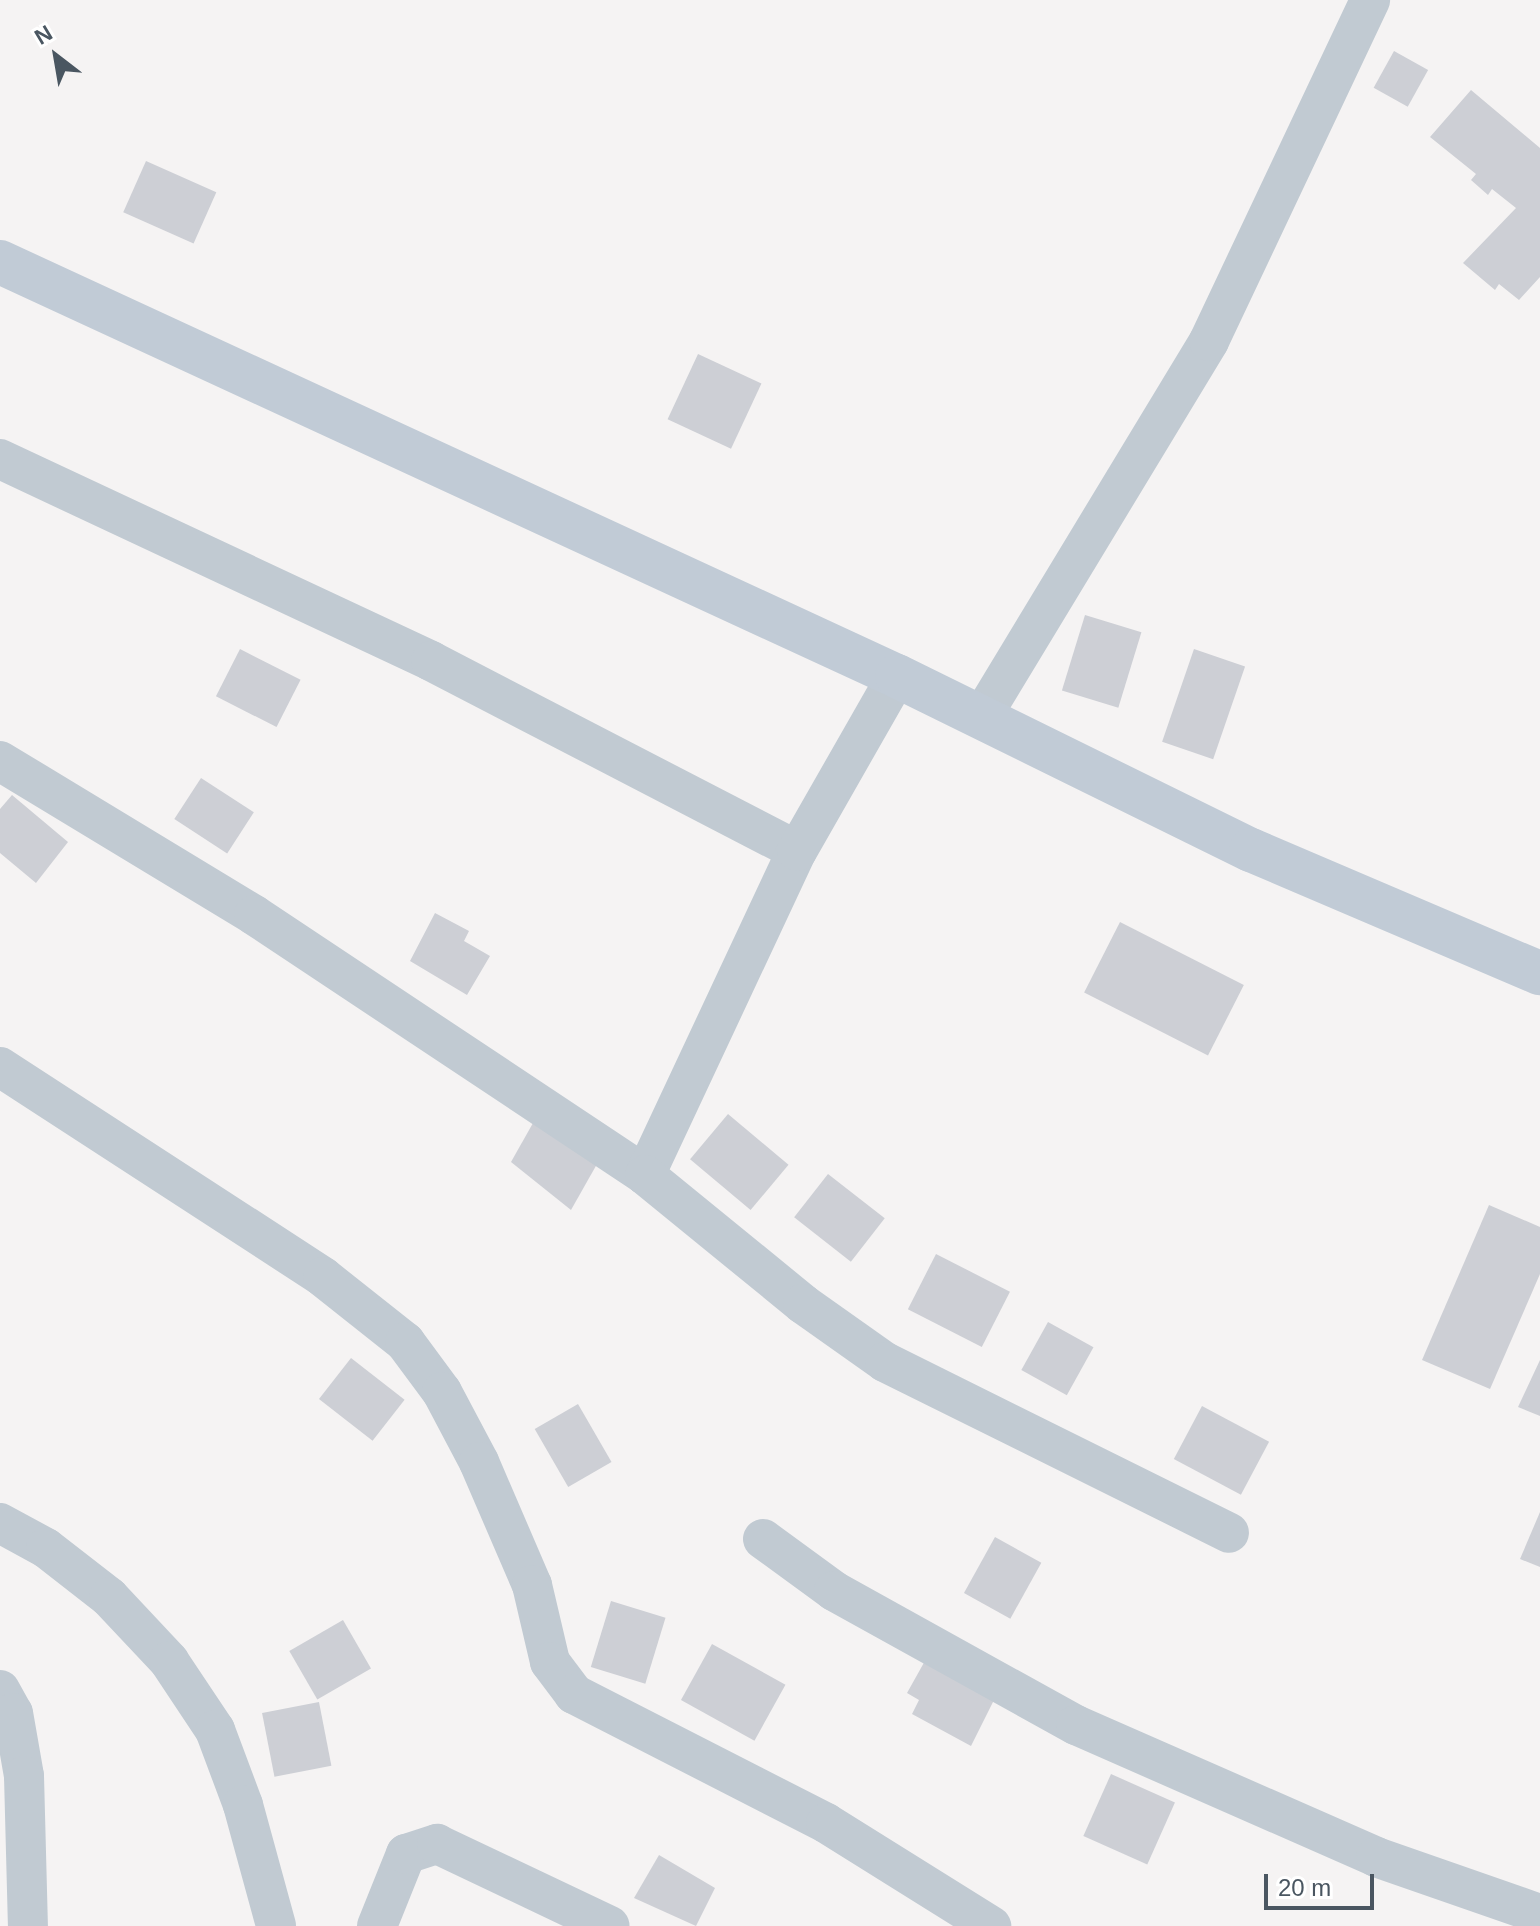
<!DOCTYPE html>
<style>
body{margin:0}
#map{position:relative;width:1540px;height:1926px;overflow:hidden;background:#f5f3f3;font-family:Helvetica,sans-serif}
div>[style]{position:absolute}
.building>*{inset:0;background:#cdcfd5;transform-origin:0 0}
.minor>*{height:40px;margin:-20px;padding:0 20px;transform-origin:20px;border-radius:20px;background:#c1cad2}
.secondary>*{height:44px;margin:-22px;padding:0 22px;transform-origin:22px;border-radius:22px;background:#c1cbd6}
span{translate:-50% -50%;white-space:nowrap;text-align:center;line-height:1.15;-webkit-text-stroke:6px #fff;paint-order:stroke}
.north{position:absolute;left:16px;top:16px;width:80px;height:80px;-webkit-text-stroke:6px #fff;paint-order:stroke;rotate:329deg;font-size:22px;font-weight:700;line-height:32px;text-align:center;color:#4a5661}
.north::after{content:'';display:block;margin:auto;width:28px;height:36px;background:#4a5661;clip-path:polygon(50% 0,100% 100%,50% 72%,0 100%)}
.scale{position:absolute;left:1264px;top:1874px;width:110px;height:36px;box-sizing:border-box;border:4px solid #4a5661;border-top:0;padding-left:10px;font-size:24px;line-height:28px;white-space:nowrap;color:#4a5661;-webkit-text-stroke:6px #fff;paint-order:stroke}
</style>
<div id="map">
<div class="building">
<div style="left:1394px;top:51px;width:39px;height:42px;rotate:29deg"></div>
<div style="clip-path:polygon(1471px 90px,1540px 148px,1540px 277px,1519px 300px,1499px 284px,1495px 290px,1463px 263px,1516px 208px,1492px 189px,1488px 195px,1471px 180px,1476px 174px,1430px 137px)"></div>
<div style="left:146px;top:161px;width:77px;height:56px;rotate:24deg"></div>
<div style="left:698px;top:354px;width:70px;height:72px;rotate:25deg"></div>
<div style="left:1085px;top:615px;width:59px;height:79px;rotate:17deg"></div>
<div style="left:240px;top:649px;width:68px;height:53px;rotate:27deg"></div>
<div style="left:1194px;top:649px;width:54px;height:98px;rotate:19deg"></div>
<div style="left:201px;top:778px;width:63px;height:49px;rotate:33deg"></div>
<div style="clip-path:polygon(12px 795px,68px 842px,36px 883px,0 853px,0 809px)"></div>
<div style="clip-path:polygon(435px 913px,469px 931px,464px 941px,490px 956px,467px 995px,410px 961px)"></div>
<div style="left:1120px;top:922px;width:139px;height:79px;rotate:27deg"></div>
<div style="left:728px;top:1114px;width:79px;height:59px;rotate:40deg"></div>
<div style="clip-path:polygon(533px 1123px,597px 1164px,571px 1210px,511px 1162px)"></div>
<div style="left:828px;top:1174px;width:72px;height:55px;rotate:38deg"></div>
<div style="clip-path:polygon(1489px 1205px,1540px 1227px,1540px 1274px,1490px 1389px,1422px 1360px)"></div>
<div style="left:936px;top:1254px;width:83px;height:62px;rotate:27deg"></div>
<div style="left:1048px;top:1322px;width:52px;height:55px;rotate:29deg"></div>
<div style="left:351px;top:1358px;width:68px;height:52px;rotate:38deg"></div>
<div style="clip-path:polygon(1540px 1360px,1540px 1416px,1518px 1407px)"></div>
<div style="left:578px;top:1404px;width:67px;height:50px;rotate:60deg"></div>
<div style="left:1202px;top:1406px;width:76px;height:60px;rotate:28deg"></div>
<div style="clip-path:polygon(1540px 1512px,1540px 1567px,1520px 1559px)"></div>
<div style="left:995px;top:1537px;width:53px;height:64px;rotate:29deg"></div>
<div style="left:611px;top:1601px;width:57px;height:69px;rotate:17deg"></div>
<div style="left:343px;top:1620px;width:56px;height:62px;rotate:60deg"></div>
<div style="left:712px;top:1644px;width:84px;height:64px;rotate:29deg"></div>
<div style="clip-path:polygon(926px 1659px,996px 1696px,971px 1746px,912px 1714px,919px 1700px,907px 1693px)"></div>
<div style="left:319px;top:1702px;width:65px;height:58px;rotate:79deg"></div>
<div style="left:1111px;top:1774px;width:70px;height:68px;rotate:24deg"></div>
<div style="clip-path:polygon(659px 1855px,715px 1888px,696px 1926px,634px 1898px)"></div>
</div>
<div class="minor">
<div style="left:0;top:459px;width:476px;rotate:25.1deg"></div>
<div style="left:431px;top:661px;width:412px;rotate:27.4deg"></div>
<div style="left:982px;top:716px;width:438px;rotate:-58.8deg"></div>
<div style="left:1209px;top:341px;width:377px;rotate:-64.7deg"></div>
<div style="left:0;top:761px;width:297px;rotate:31.2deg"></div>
<div style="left:254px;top:915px;width:470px;rotate:33.6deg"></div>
<div style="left:645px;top:1175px;width:358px;rotate:-64.9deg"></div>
<div style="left:797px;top:851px;width:202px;rotate:-60.3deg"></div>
<div style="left:0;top:1067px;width:385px;rotate:33deg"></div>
<div style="left:323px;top:1277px;width:105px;rotate:38.4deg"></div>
<div style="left:405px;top:1342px;width:62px;rotate:53.5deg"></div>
<div style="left:442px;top:1392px;width:79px;rotate:62.1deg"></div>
<div style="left:479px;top:1462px;width:134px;rotate:66.7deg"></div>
<div style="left:532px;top:1585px;width:79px;rotate:76.8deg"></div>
<div style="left:550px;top:1662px;width:40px;rotate:53deg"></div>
<div style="left:574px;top:1694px;width:283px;rotate:27.1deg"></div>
<div style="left:826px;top:1823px;width:195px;rotate:32deg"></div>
<div style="left:645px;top:1175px;width:204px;rotate:39.2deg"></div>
<div style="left:803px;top:1304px;width:100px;rotate:35.3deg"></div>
<div style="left:885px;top:1362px;width:384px;rotate:26.4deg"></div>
<div style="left:0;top:1523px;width:52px;rotate:28.5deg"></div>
<div style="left:46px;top:1548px;width:80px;rotate:37.9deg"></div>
<div style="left:109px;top:1597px;width:88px;rotate:46.8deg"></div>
<div style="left:169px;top:1661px;width:83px;rotate:56.3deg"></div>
<div style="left:215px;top:1730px;width:80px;rotate:69.5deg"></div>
<div style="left:243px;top:1805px;width:125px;rotate:74.7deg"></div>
<div style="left:763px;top:1539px;width:88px;rotate:36.2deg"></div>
<div style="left:834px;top:1591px;width:277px;rotate:29deg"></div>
<div style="left:1076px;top:1725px;width:328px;rotate:23.7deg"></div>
<div style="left:1376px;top:1857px;width:174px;rotate:19.2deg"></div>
<div style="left:0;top:1690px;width:26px;rotate:61deg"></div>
<div style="left:13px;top:1713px;width:64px;rotate:80.1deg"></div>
<div style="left:24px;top:1776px;width:150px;rotate:88.5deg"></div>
<div style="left:377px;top:1926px;width:78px;rotate:-68.1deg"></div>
<div style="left:406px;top:1854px;width:33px;rotate:-18deg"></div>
<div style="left:437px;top:1844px;width:191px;rotate:25.4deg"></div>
</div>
<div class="secondary">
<div style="left:0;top:262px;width:988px;rotate:24.78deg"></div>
<div style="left:897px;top:676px;width:394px;rotate:26.2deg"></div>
<div style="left:1251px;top:850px;width:314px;rotate:23.1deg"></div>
</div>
<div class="north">N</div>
<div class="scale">20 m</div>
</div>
